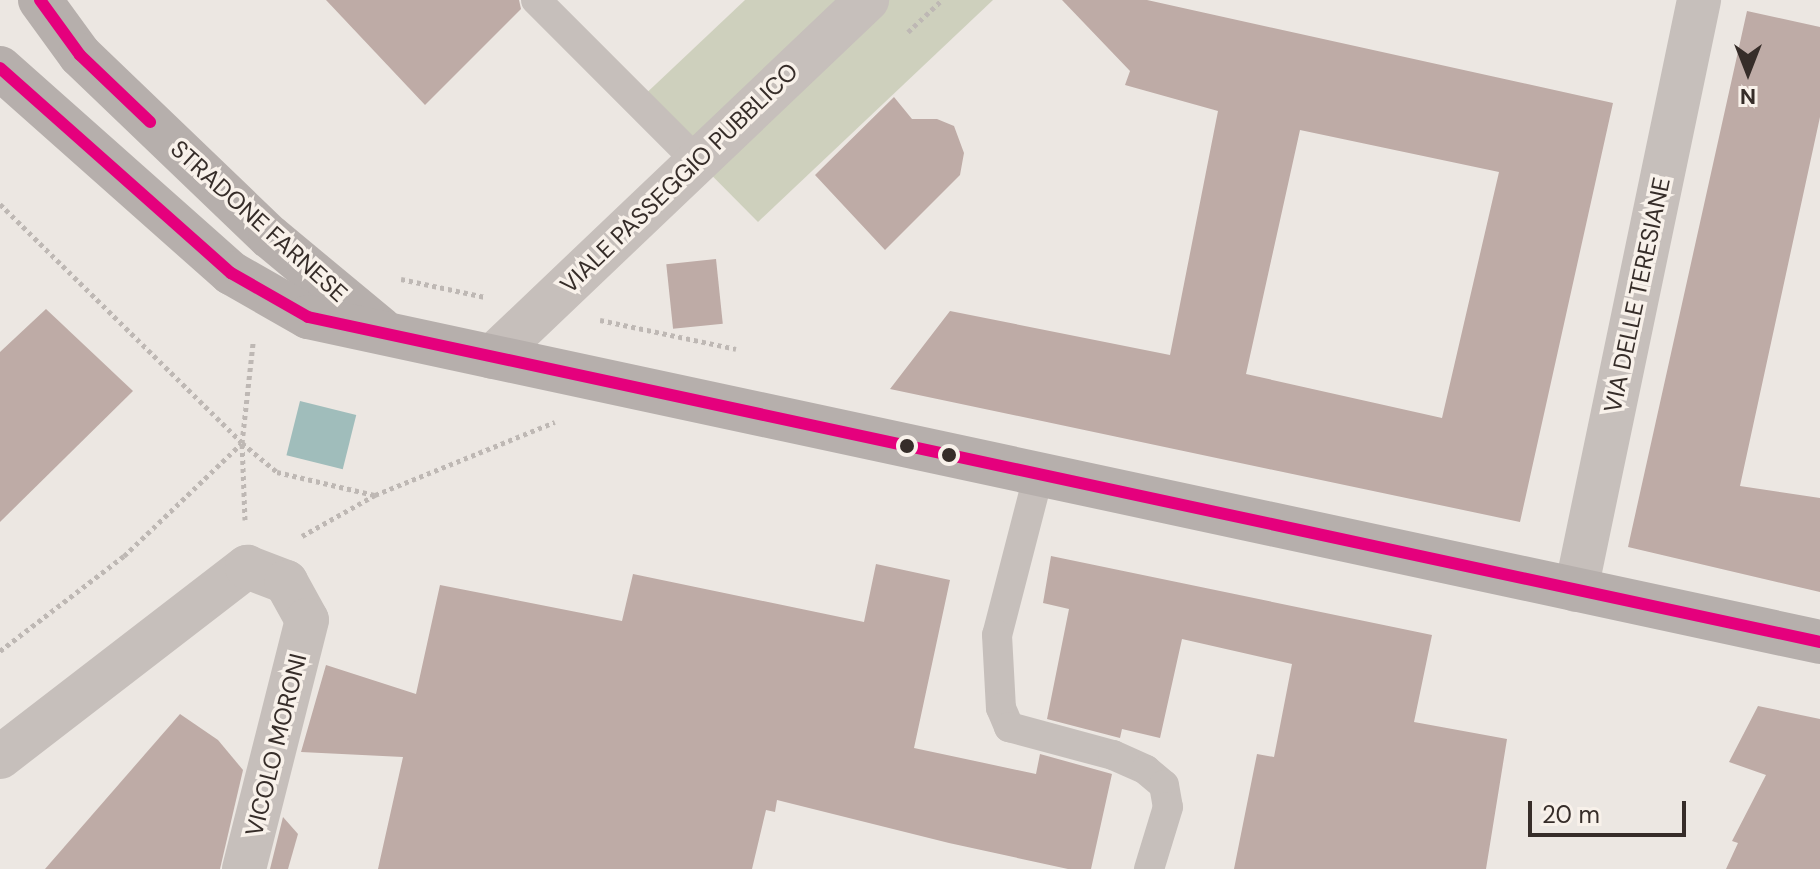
<!DOCTYPE html>
<style>
body{margin:0}
#map{position:relative;width:1820px;height:869px;overflow:hidden;background:#ece7e2;font-family:"DM Sans",sans-serif}
div>[style]{position:absolute}
.green>*{inset:0;background:#ced0bd}
.water>*{inset:0;background:#a0bdbb;transform-origin:0 0}
.building>*{inset:0;background:#beaba6;transform-origin:0 0}
.path>*{height:5px;margin-top:-2.5px;transform-origin:0;background:repeating-linear-gradient(90deg,#beb8b4 0 4px,transparent 0 8px)}
.lane>*{height:30px;margin:-15px;padding:0 15px;transform-origin:15px;border-radius:15px;background:#c6bfbb}
.street>*{height:44px;margin:-22px;padding:0 22px;transform-origin:22px;border-radius:22px;background:#c6bfbb}
.secondary>*{height:44px;margin:-22px;padding:0 22px;transform-origin:22px;border-radius:22px;background:#b6afac}
.bus-1>*{height:12px;margin:-6px;padding:0 6px;transform-origin:6px;border-radius:6px;background:#e5007d}
.dots>*{width:22px;height:22px;translate:-50% -50%;box-sizing:border-box;border:4px solid #f8f1ea;border-radius:50%}
span{translate:-50% -50%;white-space:nowrap;text-align:center;line-height:1.15;-webkit-text-stroke:7px #f8f1ea;paint-order:stroke}
.street-label{font-size:24px;color:#362d29}
.north{position:absolute;left:1708px;top:32px;width:80px;height:80px;-webkit-text-stroke:6px #f8f1ea;paint-order:stroke;rotate:180deg;font-size:22px;font-weight:700;line-height:32px;text-align:center;color:#362d29}
.north::after{content:'';display:block;margin:auto;width:28px;height:36px;background:#362d29;clip-path:polygon(50% 0,100% 100%,50% 72%,0 100%)}
.scale{position:absolute;left:1528px;top:801px;width:158px;height:36px;box-sizing:border-box;border:4px solid #362d29;border-top:0;padding-left:10px;font-size:24px;line-height:28px;white-space:nowrap;color:#362d29;-webkit-text-stroke:6px #f8f1ea;paint-order:stroke}
</style>
<div id="map">
<div class="green">
<div style="clip-path:polygon(745px 0,993px 0,758px 222px,638px 101px)"></div>
</div>
<div class="water">
<div style="left:300px;top:401px;width:58px;height:56px;rotate:14deg"></div>
</div>
<div class="building">
<div style="clip-path:polygon(326px 0,519px 0,521px 9px,425px 105px)"></div>
<div style="clip-path:polygon(evenodd,1062px 0,1147px 0,1613px 103px,1520px 522px,890px 389px,950px 311px,1170px 355px,1218px 111px,1125px 85px,1130px 71px,1062px 0,1300px 130px,1499px 172px,1442px 418px,1246px 374px,1300px 130px)"></div>
<div style="clip-path:polygon(1747px 11px,1820px 27px,1820px 117px,1740px 486px,1820px 498px,1820px 592px,1628px 547px)"></div>
<div style="clip-path:polygon(894px 97px,912px 119px,937px 119px,954px 126px,964px 153px,960px 175px,885px 250px,815px 175px)"></div>
<div style="left:716px;top:259px;width:65px;height:50px;rotate:84deg"></div>
<div style="clip-path:polygon(46px 309px,133px 391px,0 522px,0 352px)"></div>
<div style="clip-path:polygon(1051px 556px,1432px 635px,1414px 722px,1507px 739px,1486px 869px,1234px 869px,1257px 754px,1274px 757px,1292px 664px,1182px 639px,1160px 738px,1122px 729px,1120px 738px,1047px 719px,1069px 609px,1043px 603px)"></div>
<div style="clip-path:polygon(876px 564px,950px 580px,914px 748px,1036px 774px,1040px 754px,1112px 774px,1091px 869px,1068px 869px,949px 843px,777px 800px,775px 812px,766px 810px,752px 869px,378px 869px,403px 757px,301px 752px,326px 665px,416px 694px,440px 585px,622px 621px,633px 574px,864px 622px)"></div>
<div style="clip-path:polygon(1758px 706px,1820px 719px,1820px 869px,1726px 869px,1738px 843px,1732px 841px,1766px 775px,1729px 762px)"></div>
<div style="clip-path:polygon(180px 714px,218px 740px,243px 770px,220px 869px,45px 869px)"></div>
<div style="clip-path:polygon(283px 817px,298px 834px,288px 869px,270px 869px)"></div>
</div>
<div class="path">
<div style="left:908px;top:32px;width:47px;rotate:-43.3deg"></div>
<div style="left:0;top:204px;width:339px;rotate:44.6deg"></div>
<div style="left:401px;top:279px;width:86px;rotate:12.1deg"></div>
<div style="left:600px;top:320px;width:139px;rotate:12deg"></div>
<div style="left:245px;top:520px;width:77px;rotate:-92.2deg"></div>
<div style="left:242px;top:443px;width:101px;rotate:-83.7deg"></div>
<div style="left:302px;top:536px;width:84px;rotate:-29.3deg"></div>
<div style="left:375px;top:495px;width:194px;rotate:-22.1deg"></div>
<div style="left:0;top:651px;width:156px;rotate:-37.5deg"></div>
<div style="left:124px;top:556px;width:163px;rotate:-43.8deg"></div>
<div style="left:242px;top:443px;width:45px;rotate:39.6deg"></div>
<div style="left:277px;top:472px;width:100px;rotate:13.3deg"></div>
</div>
<div class="lane">
<div style="left:536px;top:0;width:226px;rotate:45deg"></div>
<div style="left:1038px;top:477px;width:163px;rotate:104.5deg"></div>
<div style="left:997px;top:635px;width:73px;rotate:86.9deg"></div>
<div style="left:1001px;top:708px;width:21px;rotate:67deg"></div>
<div style="left:1009px;top:727px;width:108px;rotate:15.1deg"></div>
<div style="left:1113px;top:755px;width:36px;rotate:24deg"></div>
<div style="left:1146px;top:770px;width:23px;rotate:40deg"></div>
<div style="left:1164px;top:785px;width:22px;rotate:80deg"></div>
<div style="left:1168px;top:807px;width:65px;rotate:107deg"></div>
</div>
<div class="street">
<div style="left:492px;top:357px;width:518px;rotate:-43.59deg"></div>
<div style="left:1576px;top:590px;width:603px;rotate:-78.22deg"></div>
<div style="left:0;top:757px;width:312px;rotate:-37.6deg"></div>
<div style="left:247px;top:567px;width:42px;rotate:21deg"></div>
<div style="left:286px;top:582px;width:43px;rotate:61.1deg"></div>
<div style="left:307px;top:620px;width:257px;rotate:104.2deg"></div>
</div>
<div class="secondary">
<div style="left:40px;top:0;width:68px;rotate:54deg"></div>
<div style="left:80px;top:55px;width:263px;rotate:43.8deg"></div>
<div style="left:270px;top:237px;width:144px;rotate:39.7deg"></div>
<div style="left:0;top:68px;width:309px;rotate:41.6deg"></div>
<div style="left:231px;top:273px;width:89px;rotate:29.7deg"></div>
<div style="left:308px;top:317px;width:1547px;rotate:12.13deg"></div>
</div>
<div class="bus-1">
<div style="left:40px;top:0;width:68px;rotate:54deg"></div>
<div style="left:80px;top:55px;width:97px;rotate:43.7deg"></div>
<div style="left:0;top:68px;width:309px;rotate:41.6deg"></div>
<div style="left:231px;top:273px;width:89px;rotate:29.7deg"></div>
<div style="left:308px;top:317px;width:1547px;rotate:12.13deg"></div>
</div>
<div class="dots">
<div style="left:907px;top:446px;background:#362d29"></div>
<div style="left:949px;top:455px;background:#362d29"></div>
</div>
<div class="street-label">
<span style="left:679px;top:178px;rotate:-44deg">VIALE PASSEGGIO PUBBLICO</span>
<span style="left:259px;top:221px;rotate:42deg">STRADONE FARNESE</span>
<span style="left:1637px;top:295px;rotate:-78deg">VIA DELLE TERESIANE</span>
<span style="left:276px;top:745px;rotate:-76deg">VICOLO MORONI</span>
</div>
<div class="north">N</div>
<div class="scale">20 m</div>
</div>
